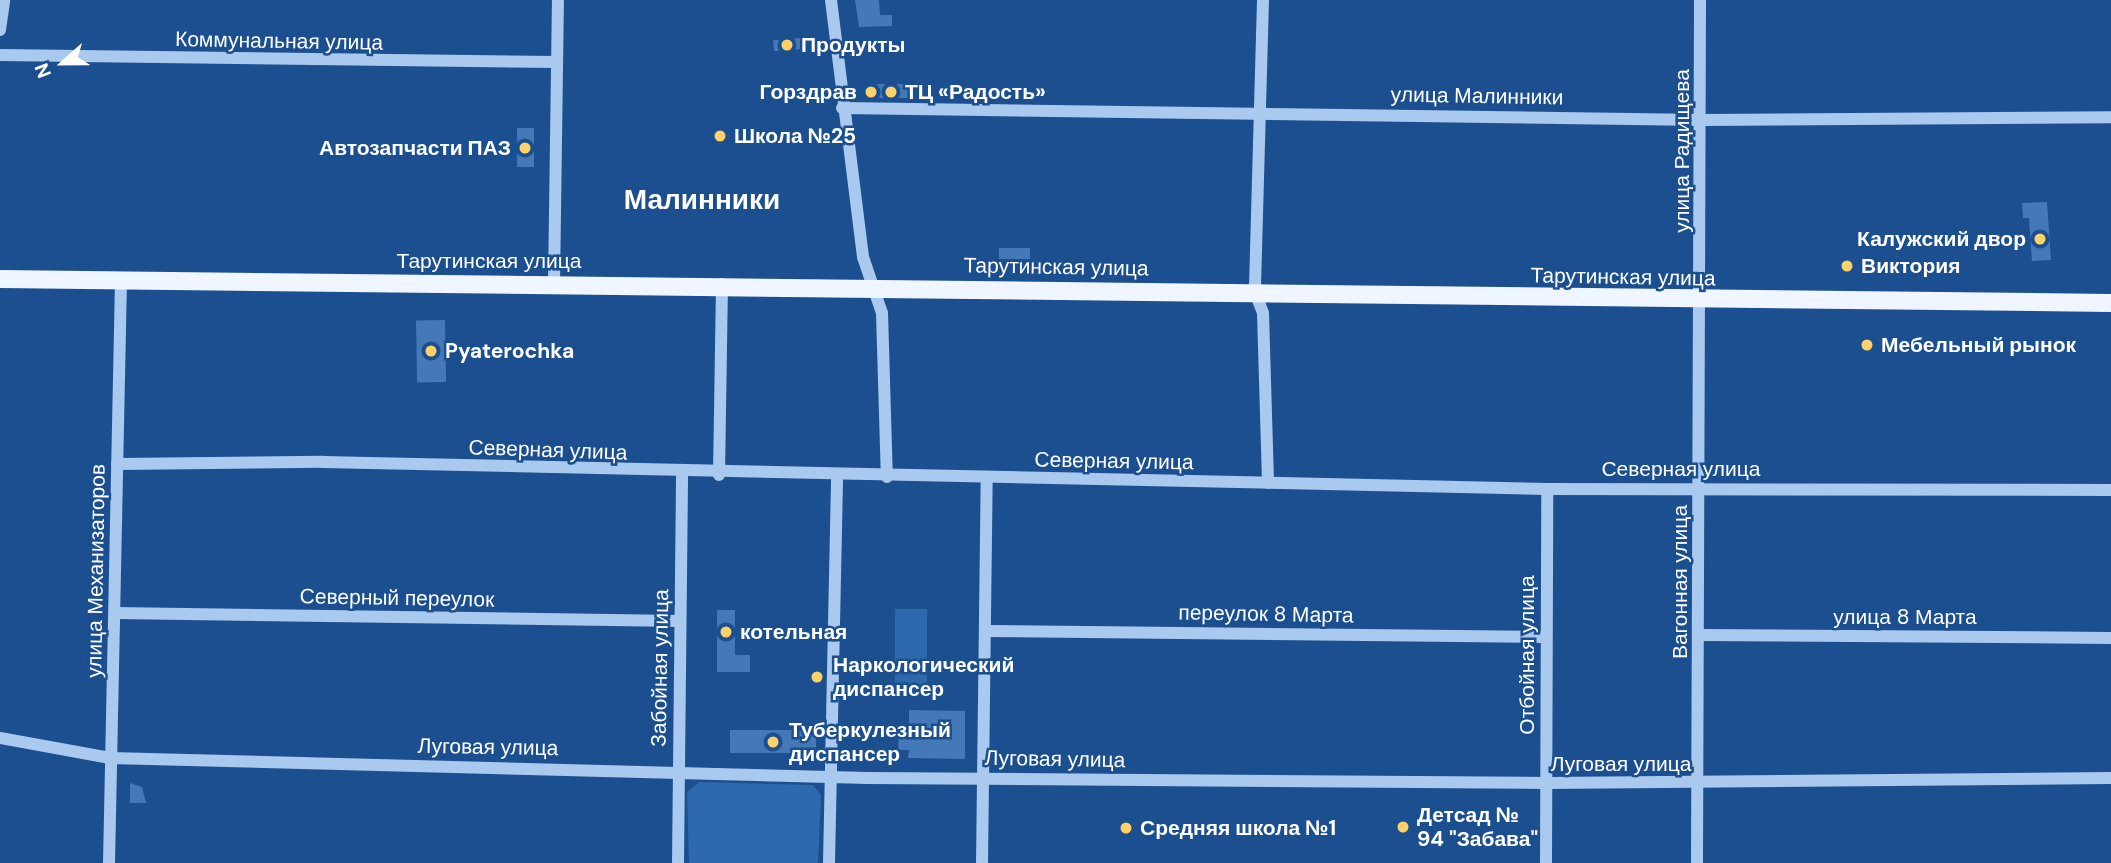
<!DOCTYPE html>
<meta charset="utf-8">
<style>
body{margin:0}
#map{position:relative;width:2111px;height:863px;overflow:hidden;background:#1b4f8f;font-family:"DM Sans",sans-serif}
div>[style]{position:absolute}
.green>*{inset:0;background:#2e69ad;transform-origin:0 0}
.building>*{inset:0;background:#4478b7;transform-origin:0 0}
.minor>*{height:12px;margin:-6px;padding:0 6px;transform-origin:6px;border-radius:6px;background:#a9c9ee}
.major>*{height:18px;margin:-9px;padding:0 9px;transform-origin:9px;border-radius:9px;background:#f0f6ff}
.dots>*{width:19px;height:19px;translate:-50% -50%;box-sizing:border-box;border:4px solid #1b4f8f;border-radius:50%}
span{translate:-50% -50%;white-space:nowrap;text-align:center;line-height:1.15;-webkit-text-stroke:5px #1b4f8f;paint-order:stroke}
.street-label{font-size:21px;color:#fff}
.poi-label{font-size:21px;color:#fff;font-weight:700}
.left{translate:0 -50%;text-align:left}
.right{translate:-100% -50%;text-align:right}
.district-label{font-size:28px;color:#fff;font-weight:700}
.north{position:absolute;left:28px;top:28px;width:70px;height:70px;-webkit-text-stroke:5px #1b4f8f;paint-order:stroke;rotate:249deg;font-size:19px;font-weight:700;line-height:28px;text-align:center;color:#fff}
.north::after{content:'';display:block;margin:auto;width:24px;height:32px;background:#fff;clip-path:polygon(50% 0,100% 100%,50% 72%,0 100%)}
</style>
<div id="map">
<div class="green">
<div style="left:895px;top:609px;width:32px;height:85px"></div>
<div style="clip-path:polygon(699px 782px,813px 785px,821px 795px,818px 863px,689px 863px,687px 792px)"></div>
</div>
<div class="building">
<div style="clip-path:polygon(855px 0,879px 0,880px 15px,892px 15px,892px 26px,859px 27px)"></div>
<div style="left:800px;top:38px;width:11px;height:27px;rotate:85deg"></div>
<div style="left:914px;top:84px;width:14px;height:46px;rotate:90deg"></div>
<div style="left:517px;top:128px;width:17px;height:39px"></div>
<div style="clip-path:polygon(2047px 202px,2051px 260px,2032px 261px,2029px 218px,2023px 218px,2022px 203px)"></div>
<div style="left:999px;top:248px;width:31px;height:11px"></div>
<div style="left:445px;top:320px;width:62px;height:29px;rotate:89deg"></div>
<div style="clip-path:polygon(717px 610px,735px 610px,735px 655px,750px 655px,750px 672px,717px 672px)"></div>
<div style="clip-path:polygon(909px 710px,965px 711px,965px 759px,908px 758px,909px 750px,898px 750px,899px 727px,909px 727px)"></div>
<div style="left:730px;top:730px;width:86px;height:23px"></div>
<div style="clip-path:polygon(130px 783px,142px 787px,146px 803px,130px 803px)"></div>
</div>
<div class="minor">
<div style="left:831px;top:0;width:259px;rotate:82.9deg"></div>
<div style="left:863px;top:257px;width:59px;rotate:71.3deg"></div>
<div style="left:882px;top:313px;width:164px;rotate:88.3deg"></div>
<div style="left:1263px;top:0;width:292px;rotate:91.6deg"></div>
<div style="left:1255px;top:292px;width:22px;rotate:69deg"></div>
<div style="left:1263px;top:313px;width:170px;rotate:88.3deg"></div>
<div style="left:0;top:30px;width:30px;rotate:-82deg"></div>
<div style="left:0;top:55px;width:557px;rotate:0.72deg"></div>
<div style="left:842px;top:108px;width:860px;rotate:0.8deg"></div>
<div style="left:1702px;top:120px;width:409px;rotate:-0.4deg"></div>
<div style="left:554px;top:284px;width:284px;rotate:-89.2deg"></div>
<div style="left:117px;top:464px;width:206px;rotate:-0.6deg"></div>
<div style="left:323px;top:462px;width:1224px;rotate:1.26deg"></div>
<div style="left:1547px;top:489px;width:564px;rotate:0.1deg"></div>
<div style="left:719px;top:475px;width:191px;rotate:-89.1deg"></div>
<div style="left:115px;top:613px;width:564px;rotate:0.81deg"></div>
<div style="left:985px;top:631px;width:561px;rotate:0.61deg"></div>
<div style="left:1699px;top:635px;width:412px;rotate:0.4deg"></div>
<div style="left:0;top:738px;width:112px;rotate:10.3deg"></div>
<div style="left:110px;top:758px;width:758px;rotate:1.51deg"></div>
<div style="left:868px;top:778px;width:679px;rotate:0.42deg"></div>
<div style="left:1547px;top:783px;width:564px;rotate:-0.51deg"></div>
<div style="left:109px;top:863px;width:582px;rotate:-88.82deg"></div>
<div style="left:678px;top:863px;width:389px;rotate:-89.4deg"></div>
<div style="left:829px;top:863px;width:387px;rotate:-88.8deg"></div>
<div style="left:982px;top:863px;width:385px;rotate:-89.3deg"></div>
<div style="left:1546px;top:863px;width:374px;rotate:-89.8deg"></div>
<div style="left:1697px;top:863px;width:863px;rotate:-89.8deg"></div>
</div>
<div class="major">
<div style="left:0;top:279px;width:2111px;rotate:0.65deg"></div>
</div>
<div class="dots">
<div style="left:787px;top:45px;background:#ffd166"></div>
<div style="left:871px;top:92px;background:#ffd166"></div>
<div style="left:891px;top:92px;background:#ffd166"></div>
<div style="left:720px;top:136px;background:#ffd166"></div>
<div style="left:525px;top:148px;background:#ffd166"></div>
<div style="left:2040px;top:239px;background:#ffd166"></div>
<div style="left:1847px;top:266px;background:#ffd166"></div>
<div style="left:1867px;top:345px;background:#ffd166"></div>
<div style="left:431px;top:351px;background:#ffd166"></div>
<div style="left:726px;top:632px;background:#ffd166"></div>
<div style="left:817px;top:677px;background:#ffd166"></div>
<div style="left:773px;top:742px;background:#ffd166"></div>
<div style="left:1403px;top:827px;background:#ffd166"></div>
<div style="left:1126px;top:828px;background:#ffd166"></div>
</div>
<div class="street-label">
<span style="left:279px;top:41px;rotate:1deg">Коммунальная улица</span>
<span style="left:1477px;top:96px;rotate:1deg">улица Малинники</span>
<span style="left:1682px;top:151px;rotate:-90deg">улица Радищева</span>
<span style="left:489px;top:261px">Тарутинская улица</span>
<span style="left:1056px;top:267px;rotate:1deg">Тарутинская улица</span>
<span style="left:1623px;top:277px;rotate:1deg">Тарутинская улица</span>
<span style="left:548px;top:450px;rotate:2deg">Северная улица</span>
<span style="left:1114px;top:461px;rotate:1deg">Северная улица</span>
<span style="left:1681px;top:469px">Северная улица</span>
<span style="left:96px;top:571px;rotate:-89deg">улица Механизаторов</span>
<span style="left:1680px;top:582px;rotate:-90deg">Вагонная улица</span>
<span style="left:397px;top:598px;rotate:1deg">Северный переулок</span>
<span style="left:1266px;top:614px;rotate:1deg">переулок 8 Марта</span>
<span style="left:1905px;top:617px">улица 8 Марта</span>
<span style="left:1527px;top:655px;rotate:-90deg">Отбойная улица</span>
<span style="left:660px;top:668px;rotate:-89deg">Забойная улица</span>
<span style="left:488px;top:747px;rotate:1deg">Луговая улица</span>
<span style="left:1055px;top:759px;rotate:1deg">Луговая улица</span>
<span style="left:1621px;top:764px">Луговая улица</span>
</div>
<div class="poi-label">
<span class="left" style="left:801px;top:45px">Продукты</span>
<span class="right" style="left:857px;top:92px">Горздрав</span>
<span class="left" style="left:905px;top:92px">ТЦ «Радость»</span>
<span class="left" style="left:734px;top:136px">Школа №25</span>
<span class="right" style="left:511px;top:148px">Автозапчасти ПАЗ</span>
<span class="right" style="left:2026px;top:239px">Калужский двор</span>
<span class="left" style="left:1861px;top:266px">Виктория</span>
<span class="left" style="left:1881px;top:345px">Мебельный рынок</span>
<span class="left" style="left:445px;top:351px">Pyaterochka</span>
<span class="left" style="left:740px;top:632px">котельная</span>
<span class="left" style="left:833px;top:677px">Наркологический<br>диспансер</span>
<span class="left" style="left:789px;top:742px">Туберкулезный<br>диспансер</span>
<span class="left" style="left:1417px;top:827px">Детсад №<br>94 "Забава"</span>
<span class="left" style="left:1140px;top:828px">Средняя школа №1</span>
</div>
<div class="district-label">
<span style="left:702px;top:200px">Малинники</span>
</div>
<div class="north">N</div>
</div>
